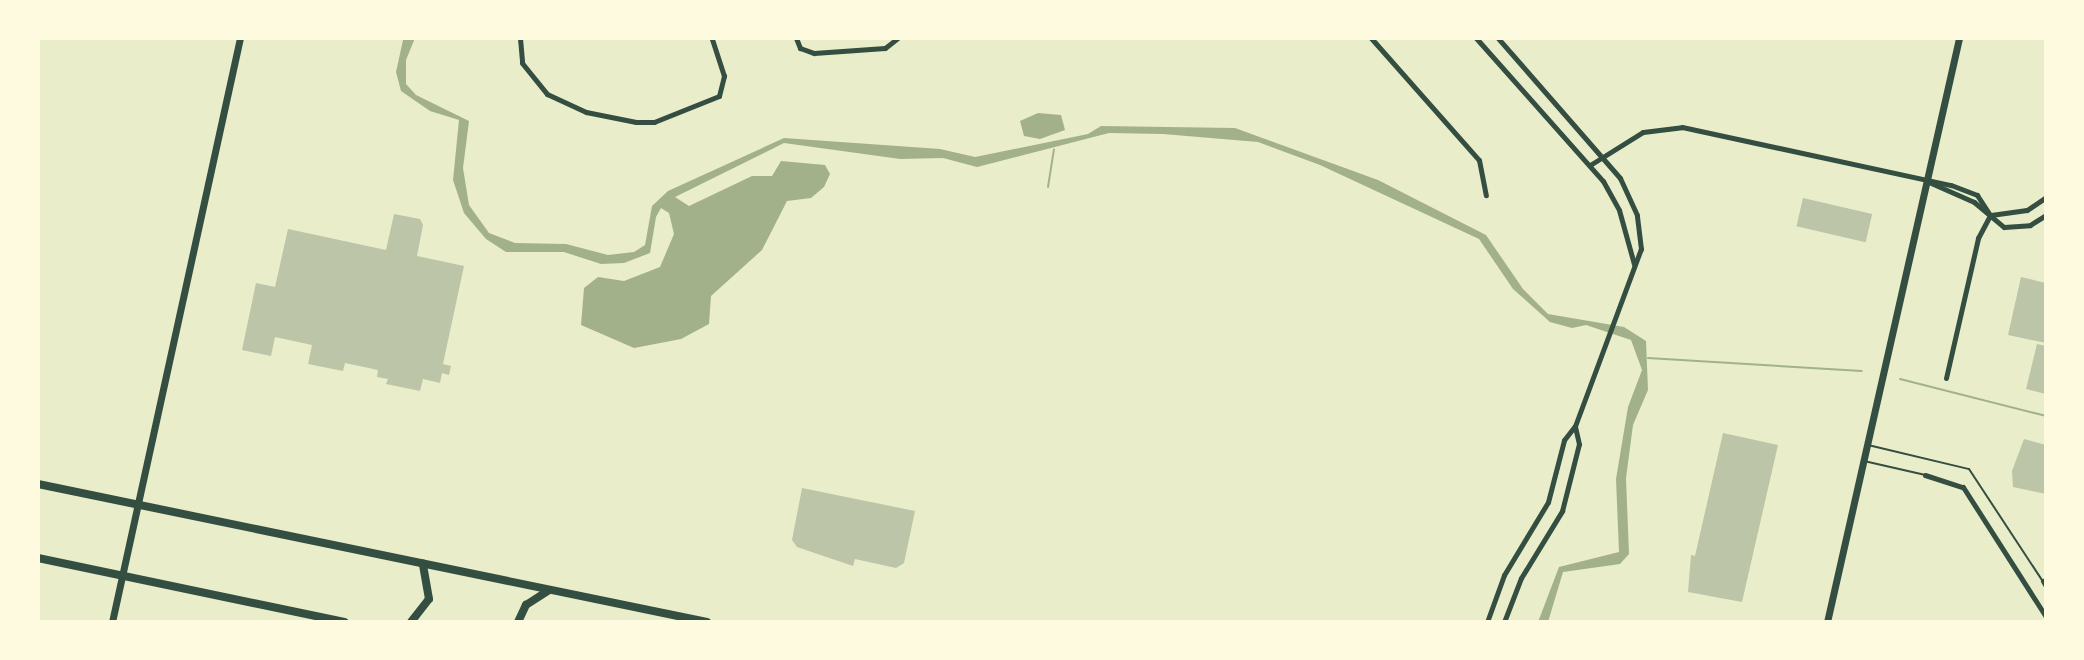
<!DOCTYPE html>
<style>
body{margin:0}
#map{position:relative;width:2084px;height:660px;overflow:hidden;background:#e9edc9;font-family:Helvetica,sans-serif}
div>[style]{position:absolute}
.water>*{inset:0;background:#a3b18a}
.stream>*{height:2px;margin:-1px;padding:0 1px;transform-origin:1px;border-radius:1px;background:#a3b18a}
.building>*{inset:0;background:#bcc5a7;transform-origin:0 0}
.service>*{height:2px;margin:-1px;padding:0 1px;transform-origin:1px;border-radius:1px;background:#344e41}
.minor>*{height:5px;margin:-2.5px;padding:0 2.5px;transform-origin:2.5px;border-radius:2.5px;background:#344e41}
.secondary>*{height:7px;margin:-3.5px;padding:0 3.5px;transform-origin:3.5px;border-radius:3.5px;background:#344e41}
.trunk>*{height:8px;margin:-4px;padding:0 4px;transform-origin:4px;border-radius:4px;background:#344e41}
span{translate:-50% -50%;white-space:nowrap;text-align:center;line-height:1.15;-webkit-text-stroke:8px #fefae0;paint-order:stroke}
.frame{position:absolute;inset:0;border:40px solid #fefae0;pointer-events:none}
</style>
<div id="map">
<div class="water">
<div style="clip-path:polygon(415px 38px,406px 60px,406px 84px,416px 95px,469px 121px,463px 168px,469px 205px,489px 233px,515px 243px,566px 244px,608px 255px,634px 252px,645px 245px,652px 206px,668px 191px,784px 138px,940px 149px,975px 157px,1088px 134px,1101px 126px,1235px 128px,1378px 180px,1486px 235px,1523px 289px,1548px 314px,1624px 327px,1646px 341px,1648px 390px,1633px 425px,1626px 478px,1629px 554px,1620px 564px,1563px 572px,1548px 622px,1538px 622px,1559px 567px,1619px 552px,1616px 479px,1628px 407px,1642px 370px,1631px 340px,1586px 325px,1572px 328px,1550px 322px,1513px 289px,1479px 239px,1320px 165px,1258px 142px,1163px 134px,1109px 133px,977px 167px,943px 158px,900px 159px,784px 143px,675px 197px,689px 206px,752px 176px,772px 176px,781px 161px,825px 165px,830px 174px,824px 187px,811px 198px,787px 201px,762px 250px,711px 296px,709px 324px,681px 339px,634px 348px,581px 325px,584px 288px,598px 277px,624px 281px,660px 267px,674px 234px,669px 213px,661px 208px,656px 217px,650px 253px,624px 263px,601px 264px,564px 252px,506px 252px,486px 239px,464px 213px,453px 180px,459px 120px,430px 111px,401px 91px,396px 72px,403px 40px)"></div>
<div style="clip-path:polygon(1038px 113px,1061px 115px,1065px 130px,1040px 139px,1024px 136px,1020px 121px)"></div>
</div>
<div class="stream">
<div style="left:1048px;top:187px;width:38px;rotate:-81deg"></div>
<div style="left:1648px;top:358px;width:214px;rotate:3.5deg"></div>
<div style="left:1900px;top:379px;width:151px;rotate:14.2deg"></div>
</div>
<div class="building">
<div style="left:1803px;top:198px;width:71px;height:29px;rotate:13deg"></div>
<div style="clip-path:polygon(394px 214px,420px 219px,423px 225px,417px 256px,464px 266px,443px 364px,451px 366px,449px 375px,442px 373px,440px 383px,423px 379px,420px 391px,386px 384px,388px 379px,377px 377px,378px 370px,345px 363px,343px 371px,308px 364px,312px 345px,275px 337px,271px 356px,242px 350px,256px 283px,275px 287px,288px 229px,386px 250px)"></div>
<div style="clip-path:polygon(2021px 277px,2046px 283px,2046px 343px,2008px 335px)"></div>
<div style="clip-path:polygon(2037px 344px,2046px 346px,2046px 394px,2026px 389px)"></div>
<div style="clip-path:polygon(1723px 433px,1778px 445px,1742px 602px,1688px 592px,1691px 555px,1695px 556px)"></div>
<div style="clip-path:polygon(2024px 439px,2046px 445px,2046px 494px,2013px 487px,2012px 471px)"></div>
<div style="clip-path:polygon(802px 488px,915px 511px,904px 563px,896px 568px,855px 559px,853px 566px,797px 547px,792px 540px)"></div>
</div>
<div class="service">
<div style="left:1868px;top:445px;width:104px;rotate:13.4deg"></div>
<div style="left:1969px;top:469px;width:133px;rotate:56.7deg"></div>
<div style="left:1864px;top:461px;width:63px;rotate:12.9deg"></div>
</div>
<div class="minor">
<div style="left:520px;top:38px;width:25px;rotate:85deg"></div>
<div style="left:522px;top:63px;width:40px;rotate:51deg"></div>
<div style="left:547px;top:94px;width:43px;rotate:24.8deg"></div>
<div style="left:586px;top:112px;width:51px;rotate:11.3deg"></div>
<div style="left:636px;top:122px;width:18px"></div>
<div style="left:654px;top:122px;width:70px;rotate:-21.8deg"></div>
<div style="left:719px;top:96px;width:21px;rotate:-76deg"></div>
<div style="left:724px;top:76px;width:40px;rotate:-108deg"></div>
<div style="left:796px;top:38px;width:11px;rotate:68deg"></div>
<div style="left:800px;top:48px;width:15px;rotate:20deg"></div>
<div style="left:814px;top:53px;width:71px;rotate:-4deg"></div>
<div style="left:885px;top:48px;width:16px;rotate:-38deg"></div>
<div style="left:1371px;top:38px;width:163px;rotate:48.5deg"></div>
<div style="left:1479px;top:160px;width:36px;rotate:79deg"></div>
<div style="left:1476px;top:38px;width:191px;rotate:48.4deg"></div>
<div style="left:1603px;top:181px;width:33px;rotate:61deg"></div>
<div style="left:1619px;top:210px;width:56px;rotate:74.5deg"></div>
<div style="left:1590px;top:165px;width:62px;rotate:-31.9deg"></div>
<div style="left:1643px;top:132px;width:39px;rotate:-7deg"></div>
<div style="left:1682px;top:127px;width:275px;rotate:12.2deg"></div>
<div style="left:1951px;top:185px;width:28px;rotate:21deg"></div>
<div style="left:1977px;top:195px;width:24px;rotate:57deg"></div>
<div style="left:1931px;top:183px;width:47px;rotate:23.8deg"></div>
<div style="left:1974px;top:202px;width:39px;rotate:40deg"></div>
<div style="left:2004px;top:227px;width:26px;rotate:-4deg"></div>
<div style="left:2030px;top:225px;width:19px;rotate:-32deg"></div>
<div style="left:1991px;top:215px;width:36px;rotate:-8deg"></div>
<div style="left:2027px;top:210px;width:23px;rotate:-34deg"></div>
<div style="left:1946px;top:378px;width:144px;rotate:-77.1deg"></div>
<div style="left:1978px;top:238px;width:26px;rotate:-62deg"></div>
<div style="left:1925px;top:475px;width:40px;rotate:18deg"></div>
<div style="left:1963px;top:487px;width:154px;rotate:57.4deg"></div>
<div style="left:2043px;top:581px;width:6px;rotate:59deg"></div>
<div style="left:1487px;top:622px;width:50px;rotate:-70.1deg"></div>
<div style="left:1504px;top:575px;width:85px;rotate:-58.9deg"></div>
<div style="left:1548px;top:502px;width:64px;rotate:-75.5deg"></div>
<div style="left:1564px;top:440px;width:18px;rotate:-52deg"></div>
<div style="left:1575px;top:426px;width:189px;rotate:-69.6deg"></div>
<div style="left:1641px;top:249px;width:34px;rotate:-97deg"></div>
<div style="left:1637px;top:215px;width:41px;rotate:-114.7deg"></div>
<div style="left:1620px;top:178px;width:186px;rotate:-131.1deg"></div>
<div style="left:1504px;top:622px;width:47px;rotate:-68.9deg"></div>
<div style="left:1521px;top:578px;width:79px;rotate:-58.5deg"></div>
<div style="left:1562px;top:511px;width:69px;rotate:-75.8deg"></div>
<div style="left:1579px;top:444px;width:17px;rotate:-103deg"></div>
</div>
<div class="secondary">
<div style="left:112px;top:622px;width:598px;rotate:-77.64deg"></div>
<div style="left:1827px;top:622px;width:599px;rotate:-77.26deg"></div>
</div>
<div class="trunk">
<div style="left:38px;top:484px;width:683px;rotate:11.66deg"></div>
<div style="left:38px;top:558px;width:313px;rotate:11.8deg"></div>
<div style="left:411px;top:622px;width:29px;rotate:-52deg"></div>
<div style="left:429px;top:599px;width:36px;rotate:-100deg"></div>
<div style="left:518px;top:622px;width:19px;rotate:-65deg"></div>
<div style="left:526px;top:605px;width:27px;rotate:-33deg"></div>
</div>
<div class="frame"></div>
</div>
